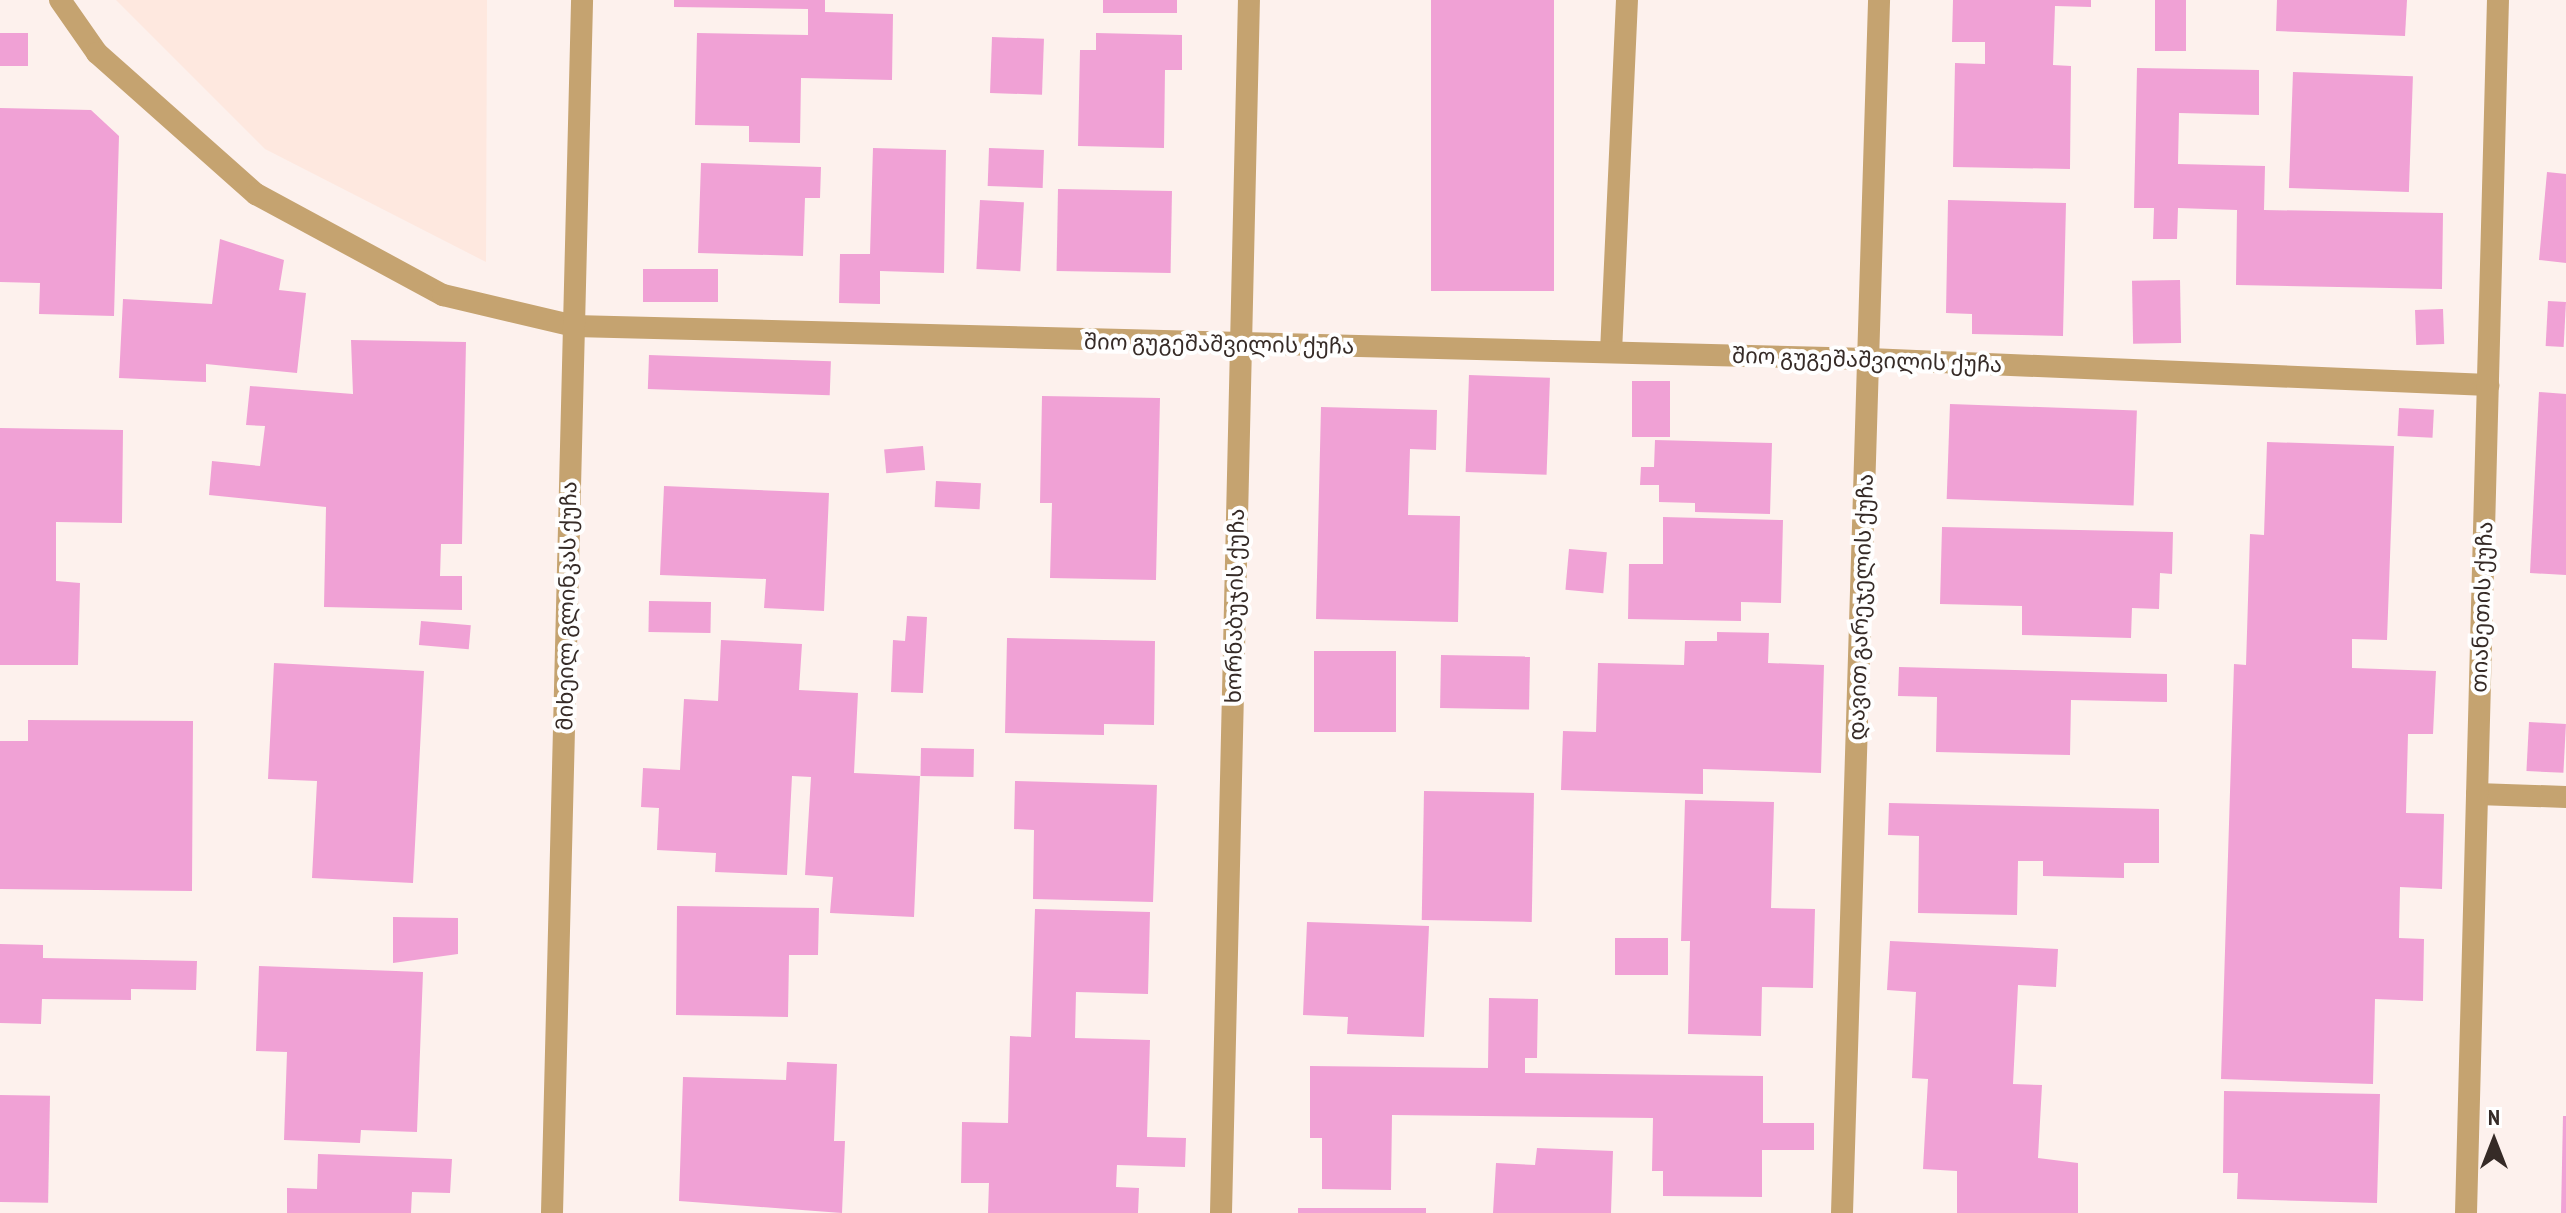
<!DOCTYPE html>
<meta charset="utf-8">
<style>
body{margin:0}
#map{position:relative;width:2566px;height:1213px;overflow:hidden;background:#fdf1ed;font-family:"PT Sans Narrow","Noto Sans Georgian",sans-serif}
div>[style]{position:absolute}
.built>*{inset:0;background:#fee8df}
.building>*{inset:0;background:#f0a1d5;transform-origin:0 0}
.service>*{height:22px;margin:-11px;padding:0 11px;transform-origin:11px;border-radius:11px;background:#c5a370}
.minor>*{height:22px;margin:-11px;padding:0 11px;transform-origin:11px;border-radius:11px;background:#c5a370}
span{translate:-50% -50%;white-space:nowrap;text-align:center;line-height:1.15;-webkit-text-stroke:8px #fff;paint-order:stroke}
.street-label{font-size:22px;color:#362b27}
.north{position:absolute;left:2454px;top:1101px;width:80px;height:80px;-webkit-text-stroke:6px #fff;paint-order:stroke;rotate:0deg;font-size:22px;font-weight:700;line-height:32px;text-align:center;color:#362b27}
.north::after{content:'';display:block;margin:auto;width:28px;height:36px;background:#362b27;clip-path:polygon(50% 0,100% 100%,50% 72%,0 100%)}
</style>
<div id="map">
<div class="built">
<div style="clip-path:polygon(116px 0,487px 0,486px 262px,265px 149px)"></div>
</div>
<div class="building">
<div style="clip-path:polygon(674px 0,825px 0,825px 12px,893px 14px,892px 80px,801px 78px,800px 143px,749px 142px,749px 126px,695px 125px,697px 33px,808px 35px,808px 9px,674px 7px)"></div>
<div style="left:1103px;top:0;width:74px;height:13px"></div>
<div style="left:1431px;top:0;width:123px;height:291px"></div>
<div style="clip-path:polygon(1953px 0,2091px 0,2091px 7px,2055px 6px,2053px 65px,2071px 66px,2070px 169px,1953px 167px,1955px 63px,1985px 64px,1985px 42px,1952px 42px)"></div>
<div style="left:2155px;top:0;width:31px;height:51px"></div>
<div style="clip-path:polygon(2277px 0,2407px 0,2405px 36px,2276px 31px)"></div>
<div style="left:0;top:33px;width:28px;height:33px"></div>
<div style="clip-path:polygon(1096px 33px,1182px 35px,1182px 70px,1165px 70px,1164px 148px,1078px 146px,1080px 50px,1096px 50px)"></div>
<div style="left:992px;top:37px;width:52px;height:56px;rotate:2deg"></div>
<div style="clip-path:polygon(2137px 68px,2259px 70px,2259px 115px,2179px 113px,2178px 164px,2265px 166px,2264px 210px,2443px 213px,2442px 289px,2236px 285px,2237px 210px,2178px 208px,2177px 239px,2153px 239px,2154px 208px,2134px 208px)"></div>
<div style="left:2293px;top:72px;width:120px;height:116px;rotate:2deg"></div>
<div style="clip-path:polygon(0 108px,91px 110px,119px 136px,114px 316px,39px 314px,40px 283px,0 282px)"></div>
<div style="clip-path:polygon(873px 148px,946px 150px,944px 273px,880px 271px,880px 304px,839px 303px,840px 254px,870px 254px)"></div>
<div style="left:989px;top:148px;width:55px;height:38px;rotate:2deg"></div>
<div style="clip-path:polygon(701px 163px,821px 167px,820px 198px,805px 198px,803px 256px,698px 253px)"></div>
<div style="clip-path:polygon(2547px 172px,2566px 174px,2566px 263px,2539px 260px)"></div>
<div style="left:1058px;top:189px;width:114px;height:82px;rotate:1deg"></div>
<div style="left:980px;top:200px;width:44px;height:69px;rotate:3deg"></div>
<div style="clip-path:polygon(1948px 200px,2066px 203px,2063px 336px,1972px 334px,1972px 314px,1946px 313px)"></div>
<div style="clip-path:polygon(220px 239px,284px 260px,279px 290px,306px 293px,297px 373px,206px 364px,206px 382px,119px 378px,123px 299px,212px 304px)"></div>
<div style="left:643px;top:269px;width:75px;height:33px"></div>
<div style="left:2180px;top:280px;width:63px;height:48px;rotate:89deg"></div>
<div style="left:2548px;top:301px;width:18px;height:45px;rotate:3deg"></div>
<div style="left:2443px;top:309px;width:35px;height:28px;rotate:88deg"></div>
<div style="clip-path:polygon(351px 340px,466px 342px,462px 544px,441px 544px,440px 576px,462px 576px,462px 610px,324px 607px,326px 507px,209px 495px,212px 461px,260px 466px,265px 426px,246px 425px,250px 386px,353px 394px)"></div>
<div style="left:649px;top:355px;width:182px;height:34px;rotate:2deg"></div>
<div style="left:1469px;top:375px;width:81px;height:97px;rotate:2deg"></div>
<div style="left:1632px;top:381px;width:38px;height:56px"></div>
<div style="clip-path:polygon(2539px 392px,2566px 394px,2566px 575px,2530px 573px)"></div>
<div style="clip-path:polygon(1042px 396px,1160px 398px,1156px 580px,1050px 578px,1052px 503px,1040px 503px)"></div>
<div style="left:1950px;top:404px;width:187px;height:95px;rotate:2deg"></div>
<div style="clip-path:polygon(1321px 407px,1437px 410px,1436px 450px,1410px 449px,1408px 515px,1460px 516px,1458px 622px,1316px 619px)"></div>
<div style="left:2399px;top:408px;width:35px;height:28px;rotate:3deg"></div>
<div style="clip-path:polygon(0 428px,123px 430px,122px 523px,56px 522px,56px 581px,80px 583px,78px 665px,0 665px)"></div>
<div style="clip-path:polygon(1655px 440px,1772px 443px,1770px 514px,1695px 512px,1695px 503px,1659px 502px,1659px 485px,1640px 485px,1641px 467px,1654px 467px)"></div>
<div style="clip-path:polygon(2267px 442px,2394px 446px,2387px 640px,2352px 639px,2352px 668px,2436px 671px,2433px 734px,2408px 734px,2406px 813px,2444px 814px,2442px 889px,2400px 887px,2399px 938px,2424px 939px,2423px 1001px,2375px 999px,2373px 1084px,2221px 1079px,2234px 664px,2246px 665px,2250px 534px,2264px 535px)"></div>
<div style="left:923px;top:446px;width:24px;height:39px;rotate:85deg"></div>
<div style="left:936px;top:481px;width:45px;height:26px;rotate:3deg"></div>
<div style="clip-path:polygon(664px 486px,829px 493px,824px 611px,764px 608px,766px 579px,660px 575px)"></div>
<div style="clip-path:polygon(1663px 517px,1783px 520px,1781px 603px,1741px 602px,1741px 621px,1628px 619px,1629px 564px,1663px 564px)"></div>
<div style="clip-path:polygon(1942px 527px,2173px 532px,2172px 574px,2160px 573px,2159px 609px,2132px 608px,2131px 638px,2022px 635px,2022px 606px,1940px 604px)"></div>
<div style="left:1569px;top:549px;width:38px;height:41px;rotate:5deg"></div>
<div style="left:649px;top:601px;width:62px;height:31px;rotate:1deg"></div>
<div style="clip-path:polygon(907px 616px,927px 617px,923px 693px,891px 692px,893px 640px,905px 641px)"></div>
<div style="left:421px;top:621px;width:50px;height:24px;rotate:5deg"></div>
<div style="clip-path:polygon(1717px 632px,1769px 633px,1768px 663px,1824px 665px,1821px 773px,1703px 769px,1703px 794px,1561px 790px,1563px 731px,1596px 732px,1598px 663px,1684px 665px,1685px 641px,1717px 641px)"></div>
<div style="clip-path:polygon(1007px 638px,1155px 641px,1154px 725px,1104px 724px,1104px 735px,1005px 733px)"></div>
<div style="clip-path:polygon(721px 640px,802px 644px,799px 690px,858px 693px,854px 773px,920px 776px,914px 917px,830px 913px,833px 877px,805px 875px,811px 777px,792px 776px,787px 875px,715px 872px,716px 853px,657px 850px,659px 808px,641px 807px,643px 768px,680px 770px,684px 699px,718px 701px)"></div>
<div style="left:1314px;top:651px;width:82px;height:81px"></div>
<div style="left:1441px;top:655px;width:89px;height:53px;rotate:1deg"></div>
<div style="clip-path:polygon(274px 663px,424px 671px,413px 883px,312px 878px,317px 781px,268px 779px)"></div>
<div style="clip-path:polygon(1899px 667px,2167px 674px,2167px 702px,2071px 700px,2070px 755px,1936px 752px,1937px 697px,1898px 696px)"></div>
<div style="clip-path:polygon(28px 720px,193px 721px,192px 891px,0 889px,0 741px,28px 741px)"></div>
<div style="left:2529px;top:722px;width:37px;height:49px;rotate:3deg"></div>
<div style="left:921px;top:748px;width:53px;height:28px;rotate:1deg"></div>
<div style="clip-path:polygon(1015px 781px,1157px 785px,1153px 902px,1033px 899px,1034px 830px,1014px 829px)"></div>
<div style="left:1424px;top:791px;width:110px;height:129px;rotate:1deg"></div>
<div style="clip-path:polygon(1685px 800px,1774px 802px,1771px 908px,1815px 909px,1813px 988px,1762px 987px,1761px 1036px,1688px 1034px,1690px 941px,1681px 941px)"></div>
<div style="clip-path:polygon(1889px 803px,2159px 809px,2159px 863px,2124px 863px,2124px 878px,2043px 876px,2043px 861px,2018px 861px,2017px 915px,1918px 913px,1919px 836px,1888px 835px)"></div>
<div style="clip-path:polygon(677px 906px,819px 908px,818px 955px,789px 955px,788px 1017px,676px 1015px)"></div>
<div style="clip-path:polygon(1035px 909px,1150px 912px,1148px 994px,1076px 992px,1075px 1038px,1150px 1040px,1147px 1137px,1186px 1138px,1185px 1167px,1117px 1165px,1116px 1187px,1139px 1188px,1138px 1213px,988px 1213px,989px 1183px,961px 1183px,962px 1122px,1008px 1123px,1010px 1036px,1031px 1037px)"></div>
<div style="clip-path:polygon(393px 917px,458px 918px,458px 954px,393px 963px)"></div>
<div style="clip-path:polygon(1307px 922px,1429px 926px,1424px 1037px,1347px 1034px,1348px 1017px,1303px 1015px)"></div>
<div style="left:1615px;top:938px;width:53px;height:37px"></div>
<div style="clip-path:polygon(1890px 941px,2058px 949px,2056px 987px,2018px 985px,2013px 1084px,2042px 1085px,2038px 1158px,2078px 1163px,2078px 1213px,1957px 1213px,1957px 1171px,1923px 1169px,1928px 1079px,1912px 1078px,1916px 992px,1887px 990px)"></div>
<div style="clip-path:polygon(0 944px,43px 945px,43px 958px,197px 961px,196px 990px,131px 989px,131px 1000px,42px 999px,41px 1024px,0 1023px)"></div>
<div style="clip-path:polygon(259px 966px,423px 972px,417px 1132px,361px 1130px,360px 1143px,284px 1140px,287px 1052px,256px 1051px)"></div>
<div style="clip-path:polygon(1489px 998px,1538px 999px,1537px 1058px,1525px 1058px,1525px 1073px,1763px 1076px,1763px 1123px,1814px 1123px,1814px 1150px,1762px 1150px,1762px 1197px,1663px 1196px,1663px 1171px,1652px 1171px,1653px 1118px,1392px 1115px,1391px 1190px,1322px 1189px,1322px 1138px,1310px 1138px,1310px 1066px,1488px 1068px)"></div>
<div style="clip-path:polygon(787px 1062px,837px 1064px,834px 1141px,845px 1141px,842px 1213px,679px 1201px,683px 1077px,786px 1080px)"></div>
<div style="clip-path:polygon(2224px 1091px,2380px 1094px,2377px 1203px,2237px 1199px,2238px 1173px,2223px 1173px)"></div>
<div style="left:0;top:1095px;width:50px;height:107px;rotate:1deg"></div>
<div style="clip-path:polygon(2563px 1116px,2566px 1116px,2566px 1213px,2561px 1213px)"></div>
<div style="clip-path:polygon(1537px 1148px,1613px 1151px,1611px 1213px,1493px 1213px,1496px 1163px,1535px 1165px)"></div>
<div style="clip-path:polygon(318px 1154px,452px 1159px,450px 1193px,412px 1192px,411px 1213px,287px 1213px,287px 1188px,317px 1189px)"></div>
<div style="left:1298px;top:1208px;width:128px;height:5px"></div>
</div>
<div class="service">
<div style="left:1611px;top:352px;width:352px;rotate:-87.4deg"></div>
</div>
<div class="minor">
<div style="left:60px;top:0;width:65px;rotate:55.1deg"></div>
<div style="left:97px;top:53px;width:213px;rotate:41.6deg"></div>
<div style="left:256px;top:194px;width:213px;rotate:28.4deg"></div>
<div style="left:443px;top:295px;width:135px;rotate:13.3deg"></div>
<div style="left:574px;top:326px;width:1295px;rotate:1.46deg"></div>
<div style="left:1869px;top:359px;width:620px;rotate:2.41deg"></div>
<div style="left:2477px;top:794px;width:89px;rotate:1.9deg"></div>
<div style="left:552px;top:1213px;width:1213px;rotate:-88.58deg"></div>
<div style="left:1221px;top:1213px;width:1213px;rotate:-88.68deg"></div>
<div style="left:1842px;top:1213px;width:1214px;rotate:-88.25deg"></div>
<div style="left:2466px;top:1213px;width:1213px;rotate:-88.49deg"></div>
</div>
<div class="street-label">
<span style="left:1219px;top:344px;rotate:1deg">შიო გუგეშაშვილის ქუჩა</span>
<span style="left:1867px;top:360px;rotate:2deg">შიო გუგეშაშვილის ქუჩა</span>
<span style="left:567px;top:606px;rotate:-89deg">მიხეილ გლინკას ქუჩა</span>
<span style="left:1235px;top:606px;rotate:-89deg">ხორნაბუჯის ქუჩა</span>
<span style="left:1861px;top:607px;rotate:-88deg">დავით გარეჯელის ქუჩა</span>
<span style="left:2482px;top:607px;rotate:-88deg">თიანეთის ქუჩა</span>
</div>
<div class="north">N</div>
</div>
